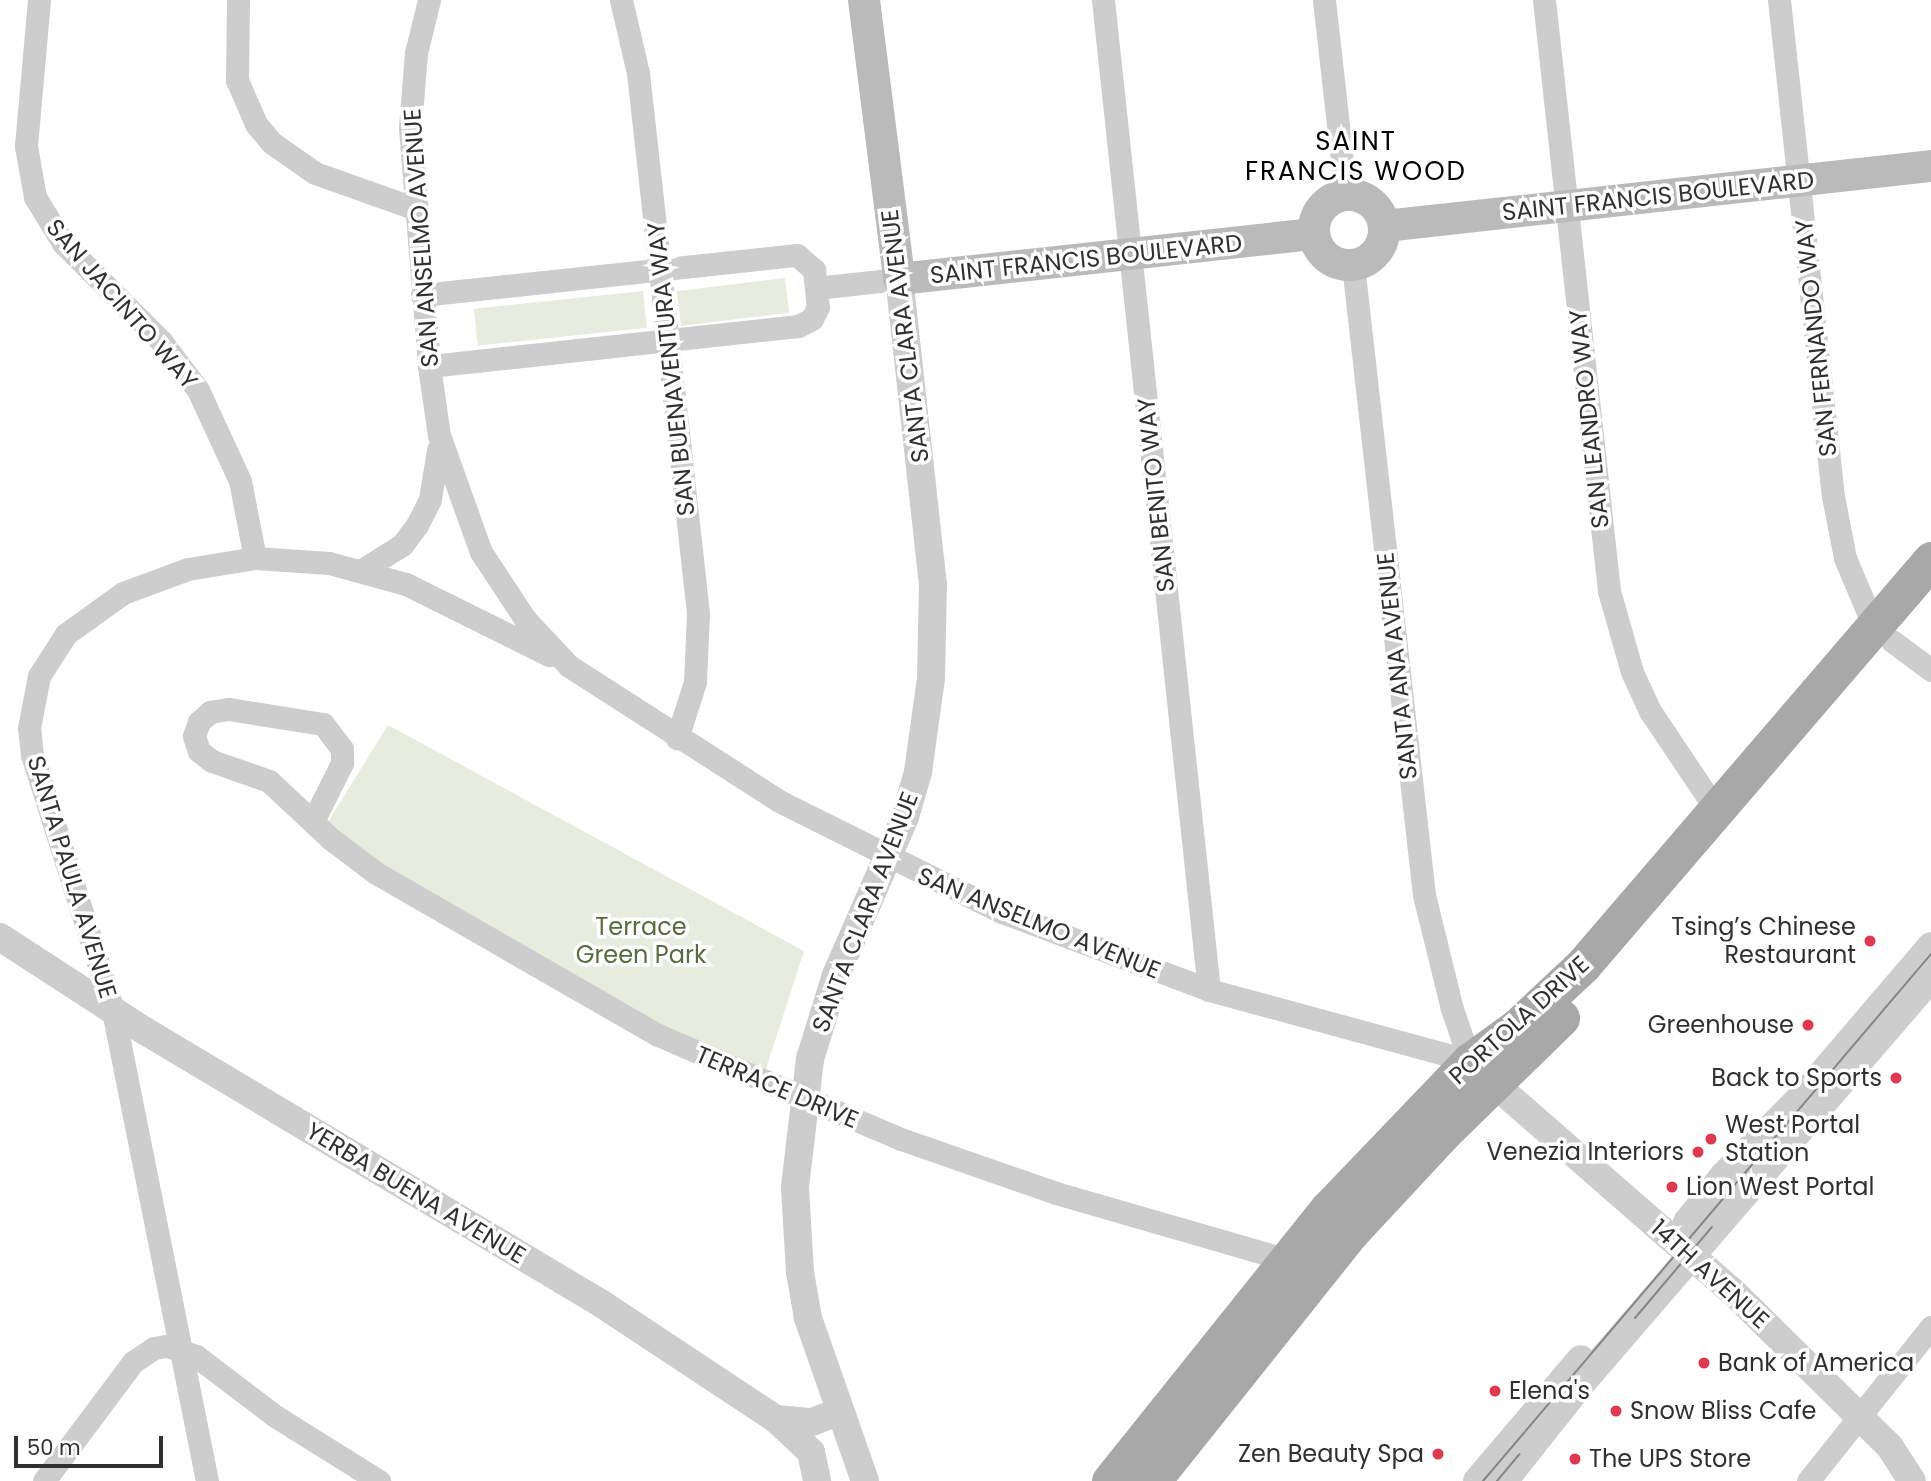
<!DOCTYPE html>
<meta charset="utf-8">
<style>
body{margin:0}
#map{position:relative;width:1931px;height:1481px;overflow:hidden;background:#fff;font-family:Poppins,sans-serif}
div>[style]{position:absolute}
.green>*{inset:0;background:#e7ecde;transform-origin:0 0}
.minor>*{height:23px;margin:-11.5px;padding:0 11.5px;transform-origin:11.5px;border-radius:11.5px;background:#cdcdcd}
.tertiary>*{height:28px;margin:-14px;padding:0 14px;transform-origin:14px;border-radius:14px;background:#cdcdcd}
.secondary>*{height:32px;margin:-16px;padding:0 16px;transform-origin:16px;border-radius:16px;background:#bababa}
.secondary>.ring{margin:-16px;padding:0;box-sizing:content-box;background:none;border:32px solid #bababa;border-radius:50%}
.primary>*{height:37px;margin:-18.5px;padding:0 18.5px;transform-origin:18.5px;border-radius:18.5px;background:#a8a8a8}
.tram>*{height:2px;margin:-1px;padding:0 1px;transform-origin:1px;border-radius:1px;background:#858585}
.dots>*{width:19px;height:19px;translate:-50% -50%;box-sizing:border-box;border:4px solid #fff;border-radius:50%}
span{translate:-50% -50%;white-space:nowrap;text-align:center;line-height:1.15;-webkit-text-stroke:7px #fff;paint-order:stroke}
.street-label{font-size:24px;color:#303030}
.park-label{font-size:24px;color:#566b3e}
.poi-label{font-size:24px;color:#303030}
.right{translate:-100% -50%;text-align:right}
.left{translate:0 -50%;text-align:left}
.neighbourhood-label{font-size:26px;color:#000;letter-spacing:2px}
.scale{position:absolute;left:14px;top:1436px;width:149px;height:32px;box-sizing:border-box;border:4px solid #303030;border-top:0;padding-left:9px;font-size:21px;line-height:24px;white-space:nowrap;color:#303030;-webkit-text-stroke:5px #fff;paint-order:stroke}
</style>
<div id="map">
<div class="green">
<div style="left:785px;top:278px;width:35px;height:109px;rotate:83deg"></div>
<div style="left:643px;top:291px;width:37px;height:170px;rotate:84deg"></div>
<div style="clip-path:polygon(388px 725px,804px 951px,765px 1072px,612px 1004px,405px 882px,326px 825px)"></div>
</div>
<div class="minor">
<div style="left:39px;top:0;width:147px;rotate:95.1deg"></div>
<div style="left:26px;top:146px;width:52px;rotate:80deg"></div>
<div style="left:35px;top:197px;width:54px;rotate:58.7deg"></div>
<div style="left:63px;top:243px;width:139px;rotate:45deg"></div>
<div style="left:161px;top:341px;width:61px;rotate:52.9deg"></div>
<div style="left:198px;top:390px;width:100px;rotate:65.2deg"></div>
<div style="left:240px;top:481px;width:78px;rotate:79deg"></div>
<div style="left:238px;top:0;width:80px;rotate:90.7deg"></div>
<div style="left:237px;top:80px;width:48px;rotate:66.6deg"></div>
<div style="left:256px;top:124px;width:25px;rotate:50deg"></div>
<div style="left:272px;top:143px;width:52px;rotate:34.9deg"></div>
<div style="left:315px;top:173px;width:105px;rotate:19.5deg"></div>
<div style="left:429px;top:0;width:55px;rotate:103.8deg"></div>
<div style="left:416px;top:53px;width:75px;rotate:94.6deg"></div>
<div style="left:410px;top:128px;width:239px;rotate:85.4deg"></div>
<div style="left:429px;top:366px;width:70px;rotate:81.8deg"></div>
<div style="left:439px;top:435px;width:124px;rotate:70.3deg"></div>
<div style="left:481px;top:552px;width:80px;rotate:56.7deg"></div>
<div style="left:525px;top:619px;width:64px;rotate:46.9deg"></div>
<div style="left:569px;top:666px;width:250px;rotate:32.7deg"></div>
<div style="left:779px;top:801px;width:249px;rotate:26.5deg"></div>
<div style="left:1002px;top:912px;width:221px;rotate:20.6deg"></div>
<div style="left:1209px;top:990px;width:270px;rotate:15.2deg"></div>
<div style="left:621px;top:0;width:75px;rotate:76.9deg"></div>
<div style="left:638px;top:73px;width:543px;rotate:83.66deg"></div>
<div style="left:698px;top:613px;width:69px;rotate:92.5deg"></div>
<div style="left:695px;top:682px;width:59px;rotate:107.8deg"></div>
<div style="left:1103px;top:0;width:996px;rotate:83.89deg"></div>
<div style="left:1324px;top:0;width:196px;rotate:83.6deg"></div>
<div style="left:1544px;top:0;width:595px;rotate:83.72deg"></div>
<div style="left:1609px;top:591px;width:84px;rotate:74.1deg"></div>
<div style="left:1632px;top:672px;width:43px;rotate:65.2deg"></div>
<div style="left:1650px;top:711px;width:120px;rotate:56.2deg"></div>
<div style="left:1779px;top:0;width:499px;rotate:83.8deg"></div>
<div style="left:1833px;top:496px;width:63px;rotate:79deg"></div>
<div style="left:1845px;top:558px;width:75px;rotate:67.2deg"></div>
<div style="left:1353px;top:265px;width:634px;rotate:83.57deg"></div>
<div style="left:1424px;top:895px;width:117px;rotate:76.2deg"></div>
<div style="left:1452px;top:1009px;width:55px;rotate:70.9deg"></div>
<div style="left:816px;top:288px;width:83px;rotate:-6.2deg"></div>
<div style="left:422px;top:295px;width:377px;rotate:-6.1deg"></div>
<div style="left:797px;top:255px;width:23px;rotate:41deg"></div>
<div style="left:814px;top:270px;width:37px;rotate:84deg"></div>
<div style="left:818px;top:307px;width:13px;rotate:117deg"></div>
<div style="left:812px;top:319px;width:16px;rotate:153deg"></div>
<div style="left:798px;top:326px;width:371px;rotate:173.8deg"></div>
<div style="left:362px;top:570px;width:47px;rotate:-32deg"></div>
<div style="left:402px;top:545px;width:25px;rotate:-53deg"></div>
<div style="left:417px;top:525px;width:29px;rotate:-63deg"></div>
<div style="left:430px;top:499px;width:50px;rotate:-80.7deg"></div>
<div style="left:1892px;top:641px;width:49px;rotate:36.6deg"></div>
<div style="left:313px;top:821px;width:65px;rotate:-63.4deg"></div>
<div style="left:342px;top:763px;width:14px;rotate:-90deg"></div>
<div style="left:342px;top:749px;width:31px;rotate:-127deg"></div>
<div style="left:323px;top:724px;width:96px;rotate:-171deg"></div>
<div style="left:228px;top:709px;width:18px;rotate:171deg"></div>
<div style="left:210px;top:712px;width:15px;rotate:138deg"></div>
<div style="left:199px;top:722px;width:15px;rotate:110deg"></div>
<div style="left:194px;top:736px;width:16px;rotate:72deg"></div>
<div style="left:199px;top:751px;width:16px;rotate:38deg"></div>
<div style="left:212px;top:761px;width:60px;rotate:19.3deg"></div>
<div style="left:269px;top:781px;width:85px;rotate:43.1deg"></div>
<div style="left:331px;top:839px;width:56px;rotate:37.1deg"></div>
<div style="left:376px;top:873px;width:325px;rotate:29.9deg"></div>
<div style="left:658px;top:1035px;width:264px;rotate:23.2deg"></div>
<div style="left:901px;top:1139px;width:164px;rotate:19.2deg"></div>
<div style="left:1056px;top:1193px;width:238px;rotate:16.1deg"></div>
<div style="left:44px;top:1481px;width:149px;rotate:-53.2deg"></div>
<div style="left:133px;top:1362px;width:25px;rotate:-34deg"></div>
<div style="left:154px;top:1348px;width:13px;rotate:-9deg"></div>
<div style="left:167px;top:1346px;width:31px;rotate:19deg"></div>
<div style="left:196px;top:1356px;width:99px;rotate:37.2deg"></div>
<div style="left:275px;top:1416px;width:123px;rotate:32deg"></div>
<div style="left:207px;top:1481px;width:480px;rotate:-101.3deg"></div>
<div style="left:113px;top:1010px;width:268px;rotate:-107.6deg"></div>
<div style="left:32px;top:755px;width:27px;rotate:-96deg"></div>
<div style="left:29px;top:728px;width:53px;rotate:-79.1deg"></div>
<div style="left:39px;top:676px;width:50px;rotate:-57.3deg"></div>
<div style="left:66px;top:634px;width:70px;rotate:-35.7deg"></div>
<div style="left:123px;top:593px;width:69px;rotate:-20.3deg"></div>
<div style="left:188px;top:569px;width:68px;rotate:-9.3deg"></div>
<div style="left:255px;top:558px;width:74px;rotate:3.9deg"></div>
<div style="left:329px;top:563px;width:80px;rotate:15.3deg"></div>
<div style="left:406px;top:584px;width:160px;rotate:26.4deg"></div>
<div style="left:1808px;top:1481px;width:197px;rotate:-51.4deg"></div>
</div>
<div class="tertiary">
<div style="left:0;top:937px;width:173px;rotate:33deg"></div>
<div style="left:145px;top:1031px;width:532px;rotate:30.85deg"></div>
<div style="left:602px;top:1304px;width:209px;rotate:33.5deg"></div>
<div style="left:776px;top:1419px;width:36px;rotate:5deg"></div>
<div style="left:812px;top:1422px;width:28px;rotate:-21deg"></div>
<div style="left:1492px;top:1082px;width:318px;rotate:41.1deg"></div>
<div style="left:1732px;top:1291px;width:222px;rotate:44.6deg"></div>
<div style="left:1890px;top:1447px;width:40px;rotate:57.1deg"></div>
<div style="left:1780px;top:1130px;width:49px;rotate:-55deg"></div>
<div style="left:1678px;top:1244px;width:25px;rotate:-67deg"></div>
<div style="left:1688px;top:1221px;width:58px;rotate:-52deg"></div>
<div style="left:1724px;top:1175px;width:120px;rotate:-45.3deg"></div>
<div style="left:1808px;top:1090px;width:189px;rotate:-49.5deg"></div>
<div style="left:776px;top:1419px;width:48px;rotate:43.3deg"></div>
<div style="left:811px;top:1452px;width:30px;rotate:78deg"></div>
<div style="left:865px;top:1481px;width:173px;rotate:-109.3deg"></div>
<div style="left:808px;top:1318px;width:47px;rotate:-99.9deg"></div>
<div style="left:800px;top:1272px;width:85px;rotate:-93.4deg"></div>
<div style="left:795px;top:1187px;width:129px;rotate:-83.3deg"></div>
<div style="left:810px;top:1059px;width:88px;rotate:-72.8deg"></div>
<div style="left:836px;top:975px;width:172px;rotate:-66.4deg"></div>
<div style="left:905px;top:817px;width:47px;rotate:-73.9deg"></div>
<div style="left:918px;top:772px;width:95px;rotate:-82.1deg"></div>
<div style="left:931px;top:678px;width:93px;rotate:-88.8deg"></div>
<div style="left:933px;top:585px;width:308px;rotate:-96.3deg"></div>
<div style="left:1477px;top:1481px;width:160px;rotate:-49.6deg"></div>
<div style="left:1504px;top:1481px;width:122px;rotate:-51.6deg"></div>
<div style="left:1580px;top:1385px;width:537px;rotate:-49.23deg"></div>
</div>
<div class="secondary">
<div style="left:864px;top:0;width:281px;rotate:82.8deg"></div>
<div style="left:899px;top:279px;width:417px;rotate:-6.2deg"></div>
<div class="ring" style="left:1314px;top:195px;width:38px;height:38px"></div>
<div style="left:1385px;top:226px;width:549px;rotate:-6.27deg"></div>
</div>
<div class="primary">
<div style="left:1110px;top:1481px;width:349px;rotate:-51.3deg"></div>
<div style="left:1328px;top:1209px;width:205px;rotate:-46.2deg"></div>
<div style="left:1470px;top:1061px;width:58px;rotate:-35.9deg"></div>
<div style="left:1517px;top:1027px;width:91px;rotate:-43.2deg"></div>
<div style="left:1583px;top:965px;width:534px;rotate:-49.33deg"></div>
<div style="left:1152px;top:1481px;width:319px;rotate:-51.4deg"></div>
<div style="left:1351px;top:1232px;width:135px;rotate:-47.1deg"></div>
<div style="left:1443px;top:1133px;width:165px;rotate:-44.3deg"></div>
</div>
<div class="tram">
<div style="left:1635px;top:1318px;width:119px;rotate:-49.8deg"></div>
<div style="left:1483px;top:1481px;width:692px;rotate:-49.63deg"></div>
<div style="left:1497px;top:1481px;width:35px;rotate:-50deg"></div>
</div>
<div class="dots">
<div style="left:1870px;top:941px;background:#e1384f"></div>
<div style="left:1808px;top:1025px;background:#e1384f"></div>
<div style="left:1896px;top:1078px;background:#e1384f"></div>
<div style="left:1711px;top:1139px;background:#e1384f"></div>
<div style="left:1698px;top:1152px;background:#e1384f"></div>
<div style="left:1672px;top:1187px;background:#e1384f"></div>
<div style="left:1704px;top:1363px;background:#e1384f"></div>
<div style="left:1495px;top:1391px;background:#e1384f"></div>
<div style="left:1616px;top:1411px;background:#e1384f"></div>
<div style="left:1438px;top:1454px;background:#e1384f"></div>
<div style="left:1575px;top:1459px;background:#e1384f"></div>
</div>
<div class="street-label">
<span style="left:1658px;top:196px;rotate:-6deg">SAINT FRANCIS BOULEVARD</span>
<span style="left:421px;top:238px;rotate:-94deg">SAN ANSELMO AVENUE</span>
<span style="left:1086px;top:259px;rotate:-6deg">SAINT FRANCIS BOULEVARD</span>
<span style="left:122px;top:304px;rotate:49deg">SAN JACINTO WAY</span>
<span style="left:905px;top:336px;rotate:-97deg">SANTA CLARA AVENUE</span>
<span style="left:1816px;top:338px;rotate:-96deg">SAN FERNANDO WAY</span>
<span style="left:671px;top:369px;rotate:-96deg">SAN BUENAVENTURA WAY</span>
<span style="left:1589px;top:419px;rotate:-96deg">SAN LEANDRO WAY</span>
<span style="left:1156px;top:495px;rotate:-96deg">SAN BENITO WAY</span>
<span style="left:1397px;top:666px;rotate:-96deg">SANTA ANA AVENUE</span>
<span style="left:72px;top:877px;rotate:73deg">SANTA PAULA AVENUE</span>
<span style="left:865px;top:912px;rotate:-69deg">SANTA CLARA AVENUE</span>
<span style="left:1039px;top:923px;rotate:22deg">SAN ANSELMO AVENUE</span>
<span style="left:1519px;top:1020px;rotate:-42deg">PORTOLA DRIVE</span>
<span style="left:777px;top:1087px;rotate:23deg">TERRACE DRIVE</span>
<span style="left:416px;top:1193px;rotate:31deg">YERBA BUENA AVENUE</span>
<span style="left:1710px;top:1274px;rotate:42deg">14TH AVENUE</span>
</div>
<div class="park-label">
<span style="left:641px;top:941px">Terrace<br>Green Park</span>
</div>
<div class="poi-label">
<span class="right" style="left:1856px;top:941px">Tsing’s Chinese<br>Restaurant</span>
<span class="right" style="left:1794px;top:1025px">Greenhouse</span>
<span class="right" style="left:1882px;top:1078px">Back to Sports</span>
<span class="left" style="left:1725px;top:1139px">West Portal<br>Station</span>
<span class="right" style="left:1684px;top:1152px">Venezia Interiors</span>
<span class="left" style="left:1686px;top:1187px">Lion West Portal</span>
<span class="left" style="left:1718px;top:1363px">Bank of America</span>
<span class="left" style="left:1509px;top:1391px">Elena's</span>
<span class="left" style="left:1630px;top:1411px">Snow Bliss Cafe</span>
<span class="right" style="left:1424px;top:1454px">Zen Beauty Spa</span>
<span class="left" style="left:1589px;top:1459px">The UPS Store</span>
</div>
<div class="neighbourhood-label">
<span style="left:1356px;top:157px">SAINT<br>FRANCIS WOOD</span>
</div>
<div class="scale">50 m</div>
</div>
